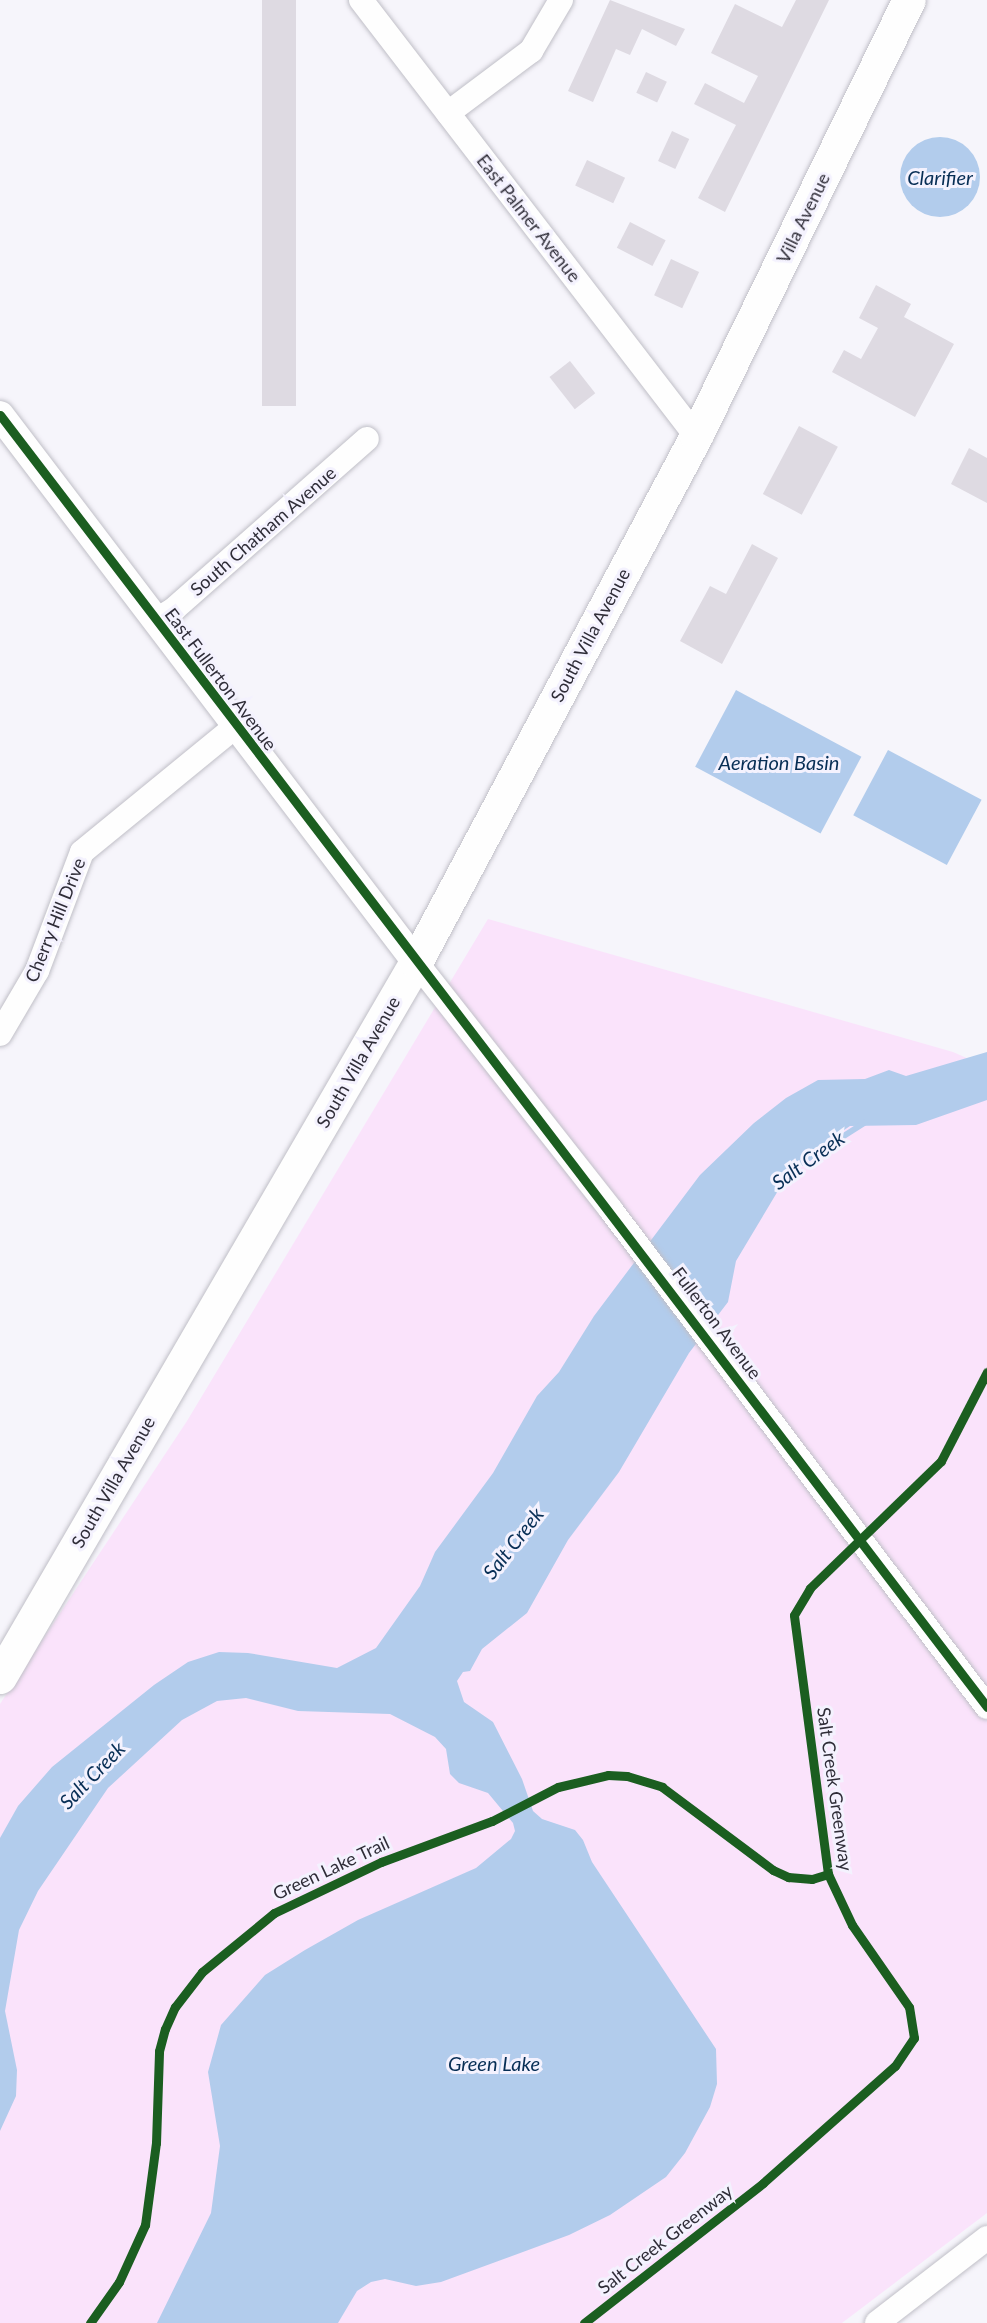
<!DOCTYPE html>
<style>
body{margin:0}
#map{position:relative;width:987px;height:2323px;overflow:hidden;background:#f6f5fb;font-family:Lato,sans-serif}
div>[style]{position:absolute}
.green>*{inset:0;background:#fae3fb}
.water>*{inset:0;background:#b2ccec;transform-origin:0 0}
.round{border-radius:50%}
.stream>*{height:6px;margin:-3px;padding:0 3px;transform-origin:3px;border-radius:3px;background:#b2ccec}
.building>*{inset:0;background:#dedae2;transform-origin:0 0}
.roads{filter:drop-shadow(0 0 2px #c0bfc7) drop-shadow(0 0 2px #c0bfc7)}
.minor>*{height:24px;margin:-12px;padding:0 12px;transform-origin:12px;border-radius:12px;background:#fefefe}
.tertiary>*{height:28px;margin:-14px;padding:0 14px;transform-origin:14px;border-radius:14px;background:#fefefe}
.secondary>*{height:33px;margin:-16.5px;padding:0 16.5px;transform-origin:16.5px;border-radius:16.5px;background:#fefefe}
.cycleway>*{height:9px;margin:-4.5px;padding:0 4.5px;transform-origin:4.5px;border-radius:4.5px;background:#1b5e20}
span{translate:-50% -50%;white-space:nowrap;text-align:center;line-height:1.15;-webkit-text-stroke:6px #f4f2fe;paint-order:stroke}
.street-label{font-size:18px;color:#2f2d38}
.water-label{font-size:20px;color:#072e55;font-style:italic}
</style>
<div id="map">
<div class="green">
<div style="clip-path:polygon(488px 919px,953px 1052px,987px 1067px,987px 2213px,842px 2323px,0 2323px,0 1704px,187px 1421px)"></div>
</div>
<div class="water">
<div class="round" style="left:900px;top:137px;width:80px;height:80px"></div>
<div style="left:736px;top:690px;width:142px;height:87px;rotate:28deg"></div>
<div style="left:888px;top:750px;width:106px;height:74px;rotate:28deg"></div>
<div style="clip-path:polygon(987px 1052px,987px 1100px,916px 1125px,850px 1126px,794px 1164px,736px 1261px,728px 1302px,689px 1353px,619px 1472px,568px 1540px,527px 1613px,482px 1649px,470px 1671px,463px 1672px,457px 1681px,464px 1702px,493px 1722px,522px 1779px,533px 1811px,542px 1819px,575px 1830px,583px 1840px,592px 1862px,716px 2049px,717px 2084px,710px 2107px,685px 2153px,666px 2177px,610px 2215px,569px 2235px,441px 2282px,416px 2286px,385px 2279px,371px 2282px,357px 2291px,338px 2323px,157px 2323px,211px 2213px,220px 2146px,208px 2072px,221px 2025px,265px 1975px,305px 1950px,358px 1920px,476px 1868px,511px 1839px,515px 1831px,513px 1823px,488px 1793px,459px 1783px,450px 1774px,446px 1749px,435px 1737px,390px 1714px,298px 1711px,246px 1698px,217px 1701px,182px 1720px,108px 1788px,38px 1891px,19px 1930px,5px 2011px,17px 2070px,16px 2096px,0 2131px,0 1838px,18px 1806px,52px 1767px,154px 1685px,188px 1662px,219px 1652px,248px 1653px,337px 1668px,376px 1648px,420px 1586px,435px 1552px,493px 1473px,537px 1396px,559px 1372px,594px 1316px,700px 1175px,754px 1123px,786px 1098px,818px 1080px,865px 1079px,889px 1070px,906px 1076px)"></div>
</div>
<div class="stream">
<div style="left:784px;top:1174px;width:95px;rotate:-32.5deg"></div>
</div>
<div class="building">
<div style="left:262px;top:0;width:34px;height:406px"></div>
<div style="clip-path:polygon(610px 0,685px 29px,676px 46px,642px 29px,630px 55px,616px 49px,593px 102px,568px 91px)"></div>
<div style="clip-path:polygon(796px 0,829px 0,725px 212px,698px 198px,736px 125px,694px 104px,705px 83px,744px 103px,758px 76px,711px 53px,735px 4px,782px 27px)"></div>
<div style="left:646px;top:72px;width:23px;height:23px;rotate:25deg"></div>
<div style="left:672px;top:131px;width:19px;height:33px;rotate:25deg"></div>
<div style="left:587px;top:160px;width:42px;height:28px;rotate:25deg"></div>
<div style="left:630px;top:222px;width:40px;height:29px;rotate:27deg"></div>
<div style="left:671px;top:259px;width:31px;height:40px;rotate:25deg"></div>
<div style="clip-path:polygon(876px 285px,911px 304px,904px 317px,954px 344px,915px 417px,832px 372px,844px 350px,861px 359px,878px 328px,859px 318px)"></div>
<div style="left:570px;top:361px;width:41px;height:26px;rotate:52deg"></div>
<div style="left:799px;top:426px;width:44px;height:77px;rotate:28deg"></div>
<div style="clip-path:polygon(969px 448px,987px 458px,987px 503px,951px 484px)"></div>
<div style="clip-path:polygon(752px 544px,778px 558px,722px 664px,680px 641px,710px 586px,726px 594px)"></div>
</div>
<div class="roads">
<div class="minor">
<div style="left:361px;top:0;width:550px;rotate:52.46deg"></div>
<div style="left:448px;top:113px;width:104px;rotate:-36.8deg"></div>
<div style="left:531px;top:51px;width:59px;rotate:-59.5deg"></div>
<div style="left:156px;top:620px;width:21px;rotate:-31deg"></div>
<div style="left:174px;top:609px;width:257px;rotate:-41.4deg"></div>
<div style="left:416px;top:962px;width:315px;rotate:51.8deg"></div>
<div style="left:611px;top:1210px;width:623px;rotate:52.89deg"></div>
<div style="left:0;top:1034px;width:73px;rotate:-59.6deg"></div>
<div style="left:37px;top:971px;width:127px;rotate:-69.3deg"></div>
<div style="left:82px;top:852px;width:199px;rotate:-39.3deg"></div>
<div style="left:877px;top:2323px;width:139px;rotate:-37.7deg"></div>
</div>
<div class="tertiary">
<div style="left:0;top:415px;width:687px;rotate:52.75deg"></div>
</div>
<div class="secondary">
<div style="left:0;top:1677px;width:827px;rotate:-59.81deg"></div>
<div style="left:416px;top:962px;width:596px;rotate:-61.97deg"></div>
<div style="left:696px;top:436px;width:485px;rotate:-64deg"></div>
</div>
</div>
<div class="cycleway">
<div style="left:0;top:415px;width:1626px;rotate:52.62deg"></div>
<div style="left:90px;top:2323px;width:50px;rotate:-54.7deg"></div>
<div style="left:119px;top:2282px;width:63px;rotate:-65.5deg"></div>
<div style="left:145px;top:2225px;width:83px;rotate:-82.4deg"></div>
<div style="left:156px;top:2143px;width:92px;rotate:-88.1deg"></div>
<div style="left:159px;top:2051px;width:23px;rotate:-75deg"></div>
<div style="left:165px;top:2029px;width:24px;rotate:-66deg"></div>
<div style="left:175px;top:2007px;width:44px;rotate:-52.4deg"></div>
<div style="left:202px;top:1972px;width:93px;rotate:-39.3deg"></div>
<div style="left:274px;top:1913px;width:119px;rotate:-25.5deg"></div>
<div style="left:381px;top:1862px;width:118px;rotate:-20.3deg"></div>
<div style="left:492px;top:1821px;width:74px;rotate:-27.3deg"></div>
<div style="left:558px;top:1787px;width:51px;rotate:-13.5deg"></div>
<div style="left:608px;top:1775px;width:19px;rotate:3deg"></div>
<div style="left:627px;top:1776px;width:37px;rotate:17deg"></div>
<div style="left:662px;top:1787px;width:139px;rotate:36.8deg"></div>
<div style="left:773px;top:1870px;width:17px;rotate:25deg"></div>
<div style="left:788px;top:1877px;width:24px;rotate:5deg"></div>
<div style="left:812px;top:1879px;width:17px;rotate:-17deg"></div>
<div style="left:584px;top:2323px;width:227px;rotate:-38deg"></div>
<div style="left:763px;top:2183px;width:176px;rotate:-41.6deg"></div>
<div style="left:895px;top:2066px;width:34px;rotate:-56deg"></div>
<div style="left:914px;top:2038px;width:31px;rotate:-99deg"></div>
<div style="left:909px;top:2007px;width:100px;rotate:-124.8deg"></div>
<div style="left:852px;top:1925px;width:56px;rotate:-115.2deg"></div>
<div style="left:828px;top:1874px;width:261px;rotate:-97.5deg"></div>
<div style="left:794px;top:1615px;width:31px;rotate:-59deg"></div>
<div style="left:810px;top:1588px;width:182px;rotate:-44.1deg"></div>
<div style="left:941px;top:1461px;width:100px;rotate:-62.7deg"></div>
</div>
<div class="street-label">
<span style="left:529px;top:218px;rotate:52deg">East Palmer Avenue</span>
<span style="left:803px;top:218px;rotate:-64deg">Villa Avenue</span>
<span style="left:263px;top:531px;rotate:-41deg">South Chatham Avenue</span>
<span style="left:590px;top:635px;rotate:-62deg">South Villa Avenue</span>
<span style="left:221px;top:679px;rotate:53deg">East Fullerton Avenue</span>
<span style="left:55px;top:920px;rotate:-68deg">Cherry Hill Drive</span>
<span style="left:358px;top:1062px;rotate:-60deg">South Villa Avenue</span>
<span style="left:717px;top:1323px;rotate:53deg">Fullerton Avenue</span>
<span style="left:113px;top:1482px;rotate:-60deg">South Villa Avenue</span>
<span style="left:835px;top:1789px;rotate:82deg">Salt Creek Greenway</span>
<span style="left:331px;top:1868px;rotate:-25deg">Green Lake Trail</span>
<span style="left:665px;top:2239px;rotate:-38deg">Salt Creek Greenway</span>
</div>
<div class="water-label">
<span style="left:940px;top:177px">Clarifier</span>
<span style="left:779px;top:762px">Aeration Basin</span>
<span style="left:808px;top:1160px;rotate:-36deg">Salt Creek</span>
<span style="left:513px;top:1543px;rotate:-52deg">Salt Creek</span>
<span style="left:92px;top:1775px;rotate:-46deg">Salt Creek</span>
<span style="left:494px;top:2063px">Green Lake</span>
</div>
</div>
